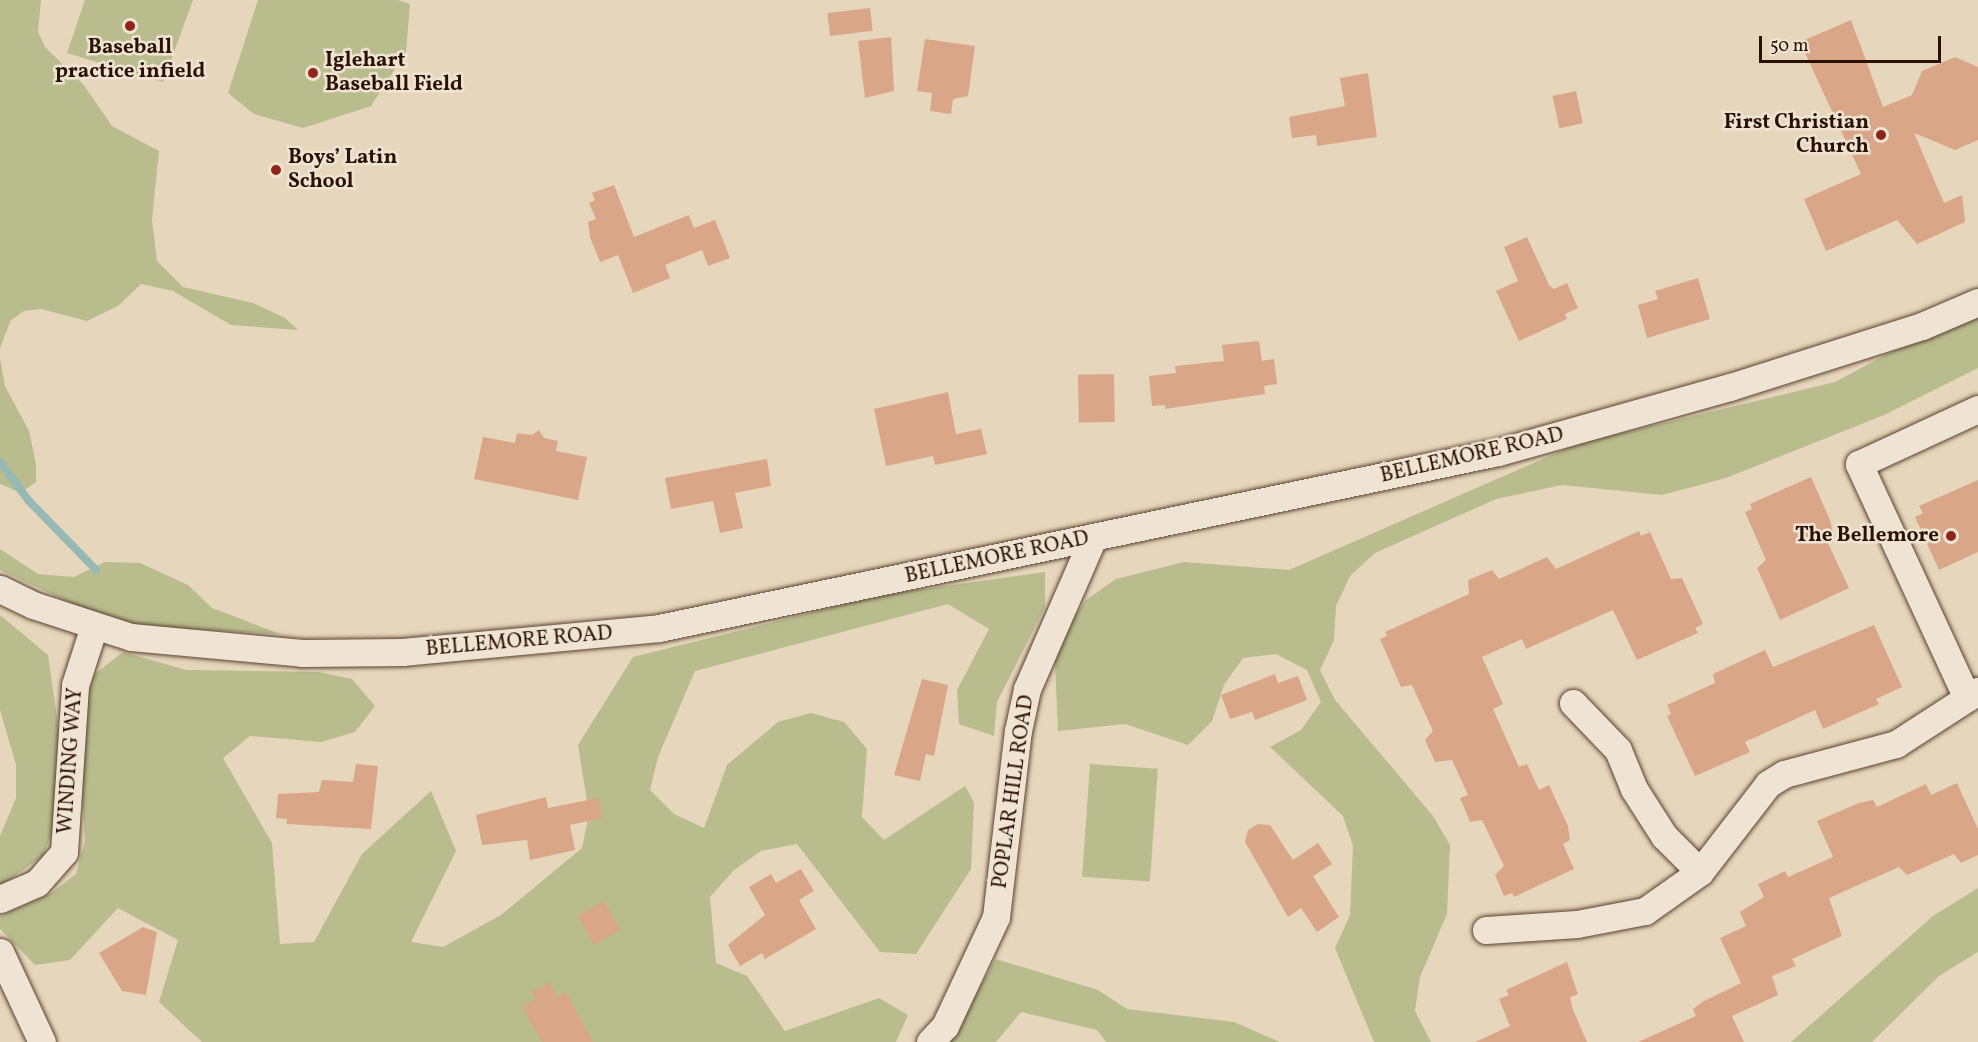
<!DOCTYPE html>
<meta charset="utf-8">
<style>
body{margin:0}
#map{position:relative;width:1978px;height:1042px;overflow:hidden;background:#e6d6bb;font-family:Vollkorn,serif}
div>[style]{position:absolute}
.green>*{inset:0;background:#b9bd8d;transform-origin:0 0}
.stream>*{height:8px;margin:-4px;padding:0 4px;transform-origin:4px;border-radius:4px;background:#96b9b4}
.building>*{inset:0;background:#d9a788;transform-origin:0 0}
.roads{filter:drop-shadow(0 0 2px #5a4230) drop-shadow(0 0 2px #5a4230)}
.minor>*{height:27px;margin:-13.5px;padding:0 13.5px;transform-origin:13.5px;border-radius:13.5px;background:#efe4d3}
.dots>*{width:16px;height:16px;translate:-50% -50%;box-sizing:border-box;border:3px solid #efe4d3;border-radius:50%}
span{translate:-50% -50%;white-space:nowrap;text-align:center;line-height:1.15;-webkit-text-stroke:5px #efe4d3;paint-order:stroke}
.poi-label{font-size:21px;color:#2b1102;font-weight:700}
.left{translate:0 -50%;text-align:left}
.right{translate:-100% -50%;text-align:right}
.street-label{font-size:21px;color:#2b1102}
.scale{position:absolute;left:1759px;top:36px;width:182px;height:27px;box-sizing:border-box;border:3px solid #2b1102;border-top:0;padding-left:8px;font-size:18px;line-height:21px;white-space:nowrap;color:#2b1102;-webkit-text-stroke:4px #efe4d3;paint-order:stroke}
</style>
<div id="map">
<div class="green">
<div style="clip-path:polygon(0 0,41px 0,38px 32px,45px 47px,83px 84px,112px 126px,159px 151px,152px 220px,157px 261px,183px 287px,253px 303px,285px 318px,298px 330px,231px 325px,173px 291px,141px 284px,118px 306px,87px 321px,41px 309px,24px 311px,11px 320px,0 348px)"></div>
<div style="clip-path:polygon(85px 0,193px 0,163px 82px,67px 53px)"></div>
<div style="clip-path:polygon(258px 0,398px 0,410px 4px,406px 52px,371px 106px,303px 128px,254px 114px,228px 93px)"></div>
<div style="clip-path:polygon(1978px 315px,1978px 368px,1884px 415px,1726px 478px,1662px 495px,1562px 485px,1496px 499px,1375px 553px,1350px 576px,1336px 606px,1334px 640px,1320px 670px,1335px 700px,1433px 816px,1450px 845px,1447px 914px,1420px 977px,1415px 1011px,1431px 1042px,1374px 1042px,1335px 948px,1350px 915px,1353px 846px,1343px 816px,1270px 747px,1301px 730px,1321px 702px,1307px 670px,1276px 654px,1243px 658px,1224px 685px,1212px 721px,1188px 745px,1125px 724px,1058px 731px,1055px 661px,1066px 629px,1086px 600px,1116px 579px,1184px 562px,1289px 570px,1577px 444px,1835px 382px,1887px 354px)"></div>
<div style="clip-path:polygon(0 358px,5px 386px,29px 431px,36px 464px,36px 482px,21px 493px,0 484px)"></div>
<div style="clip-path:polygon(0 549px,38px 574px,74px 577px,105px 562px,140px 563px,188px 585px,212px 608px,280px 634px,118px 625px,0 570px)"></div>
<div style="clip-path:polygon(1045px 572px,1045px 607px,997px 702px,994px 736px,959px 724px,957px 690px,989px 629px,948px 604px,695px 671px,658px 757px,650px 790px,674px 814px,704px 828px,727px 765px,778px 722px,811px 713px,844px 722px,867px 749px,862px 817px,884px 840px,965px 786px,974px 802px,971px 869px,916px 954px,880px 952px,797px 844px,761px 851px,734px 870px,710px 897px,716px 963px,747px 976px,785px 1031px,879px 998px,908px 1015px,896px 1042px,202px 1042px,159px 1002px,178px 940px,118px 908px,70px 960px,35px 965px,0 929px,0 916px,50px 894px,76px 874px,85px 841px,79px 740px,84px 707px,95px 674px,123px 652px,186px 670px,319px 672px,352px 679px,375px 706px,355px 732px,321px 742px,250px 736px,223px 758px,272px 843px,280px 944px,314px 942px,362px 854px,431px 791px,456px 851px,411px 942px,443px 947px,501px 915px,582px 848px,589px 814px,578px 745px,633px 657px,882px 595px)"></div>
<div style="clip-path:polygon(0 615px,48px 655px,65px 773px,63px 807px,43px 856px,0 886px,0 836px,16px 798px,16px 765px,0 710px)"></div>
<div style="left:1090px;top:764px;width:68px;height:113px;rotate:4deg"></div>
<div style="clip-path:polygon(1978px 888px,1978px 952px,1939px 976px,1872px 1042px,1791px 1042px,1933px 916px)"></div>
<div style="clip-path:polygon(996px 959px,1098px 990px,1127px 1009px,1234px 1022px,1280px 1042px,1106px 1042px,1097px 1030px,1021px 1012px,996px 1042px,949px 1042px)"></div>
</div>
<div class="stream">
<div style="left:0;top:462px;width:49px;rotate:53.4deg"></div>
<div style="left:29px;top:501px;width:96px;rotate:45.8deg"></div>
</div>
<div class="building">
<div style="left:870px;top:8px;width:23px;height:43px;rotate:83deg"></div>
<div style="clip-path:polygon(1851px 20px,1883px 107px,1912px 95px,1922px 71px,1955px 57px,1978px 67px,1978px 140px,1955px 150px,1914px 133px,1944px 203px,1962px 195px,1965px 222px,1917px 244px,1897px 220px,1826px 251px,1804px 199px,1861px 174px,1800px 42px)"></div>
<div style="clip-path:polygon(891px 37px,894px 91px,865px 98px,858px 41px)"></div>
<div style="clip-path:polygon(925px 39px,975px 46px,968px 96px,953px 99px,951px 114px,930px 111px,932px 93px,917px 91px)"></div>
<div style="clip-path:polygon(1368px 73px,1377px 137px,1317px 146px,1316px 135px,1292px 138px,1289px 117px,1345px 106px,1340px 78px)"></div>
<div style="left:1576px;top:91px;width:33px;height:24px;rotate:78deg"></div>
<div style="clip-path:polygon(614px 185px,634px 237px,689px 215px,694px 228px,715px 220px,730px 258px,708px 266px,702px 250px,665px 265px,670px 278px,633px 293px,618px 255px,600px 262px,590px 237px,588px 222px,596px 219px,589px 203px,595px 200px,592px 193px)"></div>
<div style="clip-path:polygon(1527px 237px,1549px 285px,1554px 289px,1567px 283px,1578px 308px,1565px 314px,1567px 319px,1519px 341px,1496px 291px,1518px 281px,1504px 247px)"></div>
<div style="clip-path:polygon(1698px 278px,1710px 319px,1647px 338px,1638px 305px,1658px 299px,1655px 291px)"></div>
<div style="clip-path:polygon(1259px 341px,1262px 361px,1274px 359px,1277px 384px,1264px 386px,1265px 394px,1165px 409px,1165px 405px,1152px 406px,1149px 376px,1176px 373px,1175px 366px,1224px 361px,1222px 345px)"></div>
<div style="left:1114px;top:374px;width:48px;height:36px;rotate:89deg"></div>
<div style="clip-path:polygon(948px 392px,956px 434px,981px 429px,987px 454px,935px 465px,933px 456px,886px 466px,874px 409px)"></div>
<div style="clip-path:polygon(539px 430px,544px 438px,558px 441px,556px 451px,587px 457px,578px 500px,474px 479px,483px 437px,515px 443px,517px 433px,532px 435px)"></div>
<div style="clip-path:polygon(767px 459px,771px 486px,735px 493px,743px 528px,720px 533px,713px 501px,671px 509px,665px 478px)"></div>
<div style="clip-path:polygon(1811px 477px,1830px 520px,1833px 534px,1825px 537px,1849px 588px,1780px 620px,1757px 568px,1766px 560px,1745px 512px,1752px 509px,1750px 504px)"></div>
<div style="clip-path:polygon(1978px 480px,1978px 552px,1939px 570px,1915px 517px,1923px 513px,1919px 506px)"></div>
<div style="clip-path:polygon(1639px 531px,1641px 536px,1650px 532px,1671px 579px,1682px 578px,1703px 624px,1695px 628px,1698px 633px,1637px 660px,1613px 610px,1526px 649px,1522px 639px,1482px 657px,1503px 704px,1493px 709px,1519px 767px,1527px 764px,1539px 790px,1549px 785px,1568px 826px,1570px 840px,1563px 844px,1574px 869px,1514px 897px,1512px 893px,1504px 896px,1495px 875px,1504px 866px,1482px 820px,1470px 822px,1460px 798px,1468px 795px,1452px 760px,1435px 762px,1425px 740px,1433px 731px,1423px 709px,1412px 685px,1401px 687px,1380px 639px,1387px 636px,1385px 632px,1469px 594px,1468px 580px,1492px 570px,1499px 579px,1547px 557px,1556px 569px)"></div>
<div style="clip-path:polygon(1874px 625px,1902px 687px,1876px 699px,1879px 704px,1823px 729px,1815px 710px,1745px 742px,1750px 752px,1695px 776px,1667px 716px,1671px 714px,1667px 705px,1715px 683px,1713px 674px,1765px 650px,1773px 667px)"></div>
<div style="clip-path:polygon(1275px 674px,1278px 683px,1298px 676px,1307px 700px,1255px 720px,1252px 712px,1230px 719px,1221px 695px)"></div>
<div style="clip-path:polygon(922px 679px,948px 685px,934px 756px,926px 754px,920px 781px,894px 775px)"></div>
<div style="clip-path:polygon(356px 764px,378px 766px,371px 829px,287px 824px,287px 819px,276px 818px,278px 794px,319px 792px,322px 780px,353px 782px)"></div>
<div style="clip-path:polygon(1957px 783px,1978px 829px,1978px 855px,1961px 863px,1954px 854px,1907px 875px,1899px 867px,1829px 898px,1842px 936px,1792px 959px,1796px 966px,1772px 976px,1778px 995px,1732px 1016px,1744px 1042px,1638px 1042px,1696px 1016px,1693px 1009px,1704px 1001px,1741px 983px,1720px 938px,1746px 926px,1740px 912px,1764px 897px,1758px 884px,1785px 871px,1788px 877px,1833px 857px,1817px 821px,1859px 803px,1873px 800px,1877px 807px,1926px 784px,1931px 795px)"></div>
<div style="clip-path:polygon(546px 797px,548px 808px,598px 798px,602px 818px,570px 825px,575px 850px,530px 860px,527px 840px,482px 845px,476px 815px)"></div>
<div style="clip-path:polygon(1258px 824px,1270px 825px,1293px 860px,1318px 843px,1332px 864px,1313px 876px,1339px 917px,1317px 932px,1301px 908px,1288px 917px,1245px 842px,1248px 830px)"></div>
<div style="clip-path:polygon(801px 869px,814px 891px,799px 900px,816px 929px,765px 959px,762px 953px,740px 966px,728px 945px,765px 915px,749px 887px,771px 874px,776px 883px)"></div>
<div style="left:604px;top:901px;width:33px;height:30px;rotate:61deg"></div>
<div style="clip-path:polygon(143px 927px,157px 932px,146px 995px,122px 991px,99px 953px)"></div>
<div style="clip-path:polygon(1567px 962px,1578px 994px,1570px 997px,1573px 1010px,1587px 1042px,1475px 1042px,1510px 1026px,1499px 999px,1509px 995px,1506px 990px)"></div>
<div style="clip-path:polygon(549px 982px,557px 997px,566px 992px,593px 1042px,542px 1042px,522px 1007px,536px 999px,532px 992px)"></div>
</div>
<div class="roads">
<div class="minor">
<div style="left:0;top:589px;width:37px;rotate:26deg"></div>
<div style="left:33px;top:605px;width:103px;rotate:18.1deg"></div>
<div style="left:131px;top:637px;width:172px;rotate:5.3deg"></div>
<div style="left:302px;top:653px;width:100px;rotate:-0.6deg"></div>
<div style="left:402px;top:652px;width:258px;rotate:-5.3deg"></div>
<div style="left:659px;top:628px;width:857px;rotate:-11.85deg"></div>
<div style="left:1498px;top:452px;width:241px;rotate:-15.7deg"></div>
<div style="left:1730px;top:387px;width:201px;rotate:-17.6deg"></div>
<div style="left:1922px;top:326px;width:61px;rotate:-23.2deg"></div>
<div style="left:1967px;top:698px;width:258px;rotate:-114.8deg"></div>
<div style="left:1859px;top:464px;width:131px;rotate:-24.8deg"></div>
<div style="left:1573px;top:703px;width:65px;rotate:46.2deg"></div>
<div style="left:1618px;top:750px;width:42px;rotate:67.7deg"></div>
<div style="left:1634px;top:789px;width:56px;rotate:57.4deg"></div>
<div style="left:1664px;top:836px;width:51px;rotate:45deg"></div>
<div style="left:0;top:899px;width:40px;rotate:-23.4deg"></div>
<div style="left:37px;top:883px;width:41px;rotate:-48.9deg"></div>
<div style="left:64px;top:852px;width:167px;rotate:-86.2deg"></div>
<div style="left:75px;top:685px;width:62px;rotate:-72.1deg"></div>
<div style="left:1486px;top:930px;width:91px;rotate:-3.8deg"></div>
<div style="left:1577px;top:924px;width:69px;rotate:-10.8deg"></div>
<div style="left:1645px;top:911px;width:67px;rotate:-35.3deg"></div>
<div style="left:1700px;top:872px;width:111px;rotate:-52.3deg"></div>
<div style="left:1768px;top:784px;width:19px;rotate:-32deg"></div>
<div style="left:1784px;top:774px;width:116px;rotate:-15deg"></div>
<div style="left:1896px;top:744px;width:98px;rotate:-32.9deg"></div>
<div style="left:0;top:952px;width:99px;rotate:65deg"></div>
<div style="left:930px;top:1042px;width:22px;rotate:-47deg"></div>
<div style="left:945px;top:1026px;width:120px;rotate:-64.9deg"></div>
<div style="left:996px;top:917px;width:187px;rotate:-83.3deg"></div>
<div style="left:1018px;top:731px;width:43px;rotate:-77.9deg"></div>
<div style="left:1027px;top:689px;width:165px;rotate:-66.4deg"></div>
</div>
</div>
<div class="dots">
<div style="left:130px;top:26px;background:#8f2418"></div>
<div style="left:313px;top:73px;background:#8f2418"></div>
<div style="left:1881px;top:135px;background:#8f2418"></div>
<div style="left:276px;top:170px;background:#8f2418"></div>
<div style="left:1951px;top:536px;background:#8f2418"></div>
</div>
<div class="poi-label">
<span style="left:130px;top:60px">Baseball<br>practice infield</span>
<span class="left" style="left:325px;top:73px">Iglehart<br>Baseball Field</span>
<span class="right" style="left:1869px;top:135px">First Christian<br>Church</span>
<span class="left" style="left:288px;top:170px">Boys’ Latin<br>School</span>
<span class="right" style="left:1939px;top:536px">The Bellemore</span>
</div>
<div class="street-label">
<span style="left:1472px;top:456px;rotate:-13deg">BELLEMORE ROAD</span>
<span style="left:997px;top:558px;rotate:-12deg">BELLEMORE ROAD</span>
<span style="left:519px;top:642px;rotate:-5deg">BELLEMORE ROAD</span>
<span style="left:71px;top:761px;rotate:-86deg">WINDING WAY</span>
<span style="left:1014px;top:792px;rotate:-82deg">POPLAR HILL ROAD</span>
</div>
<div class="scale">50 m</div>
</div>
